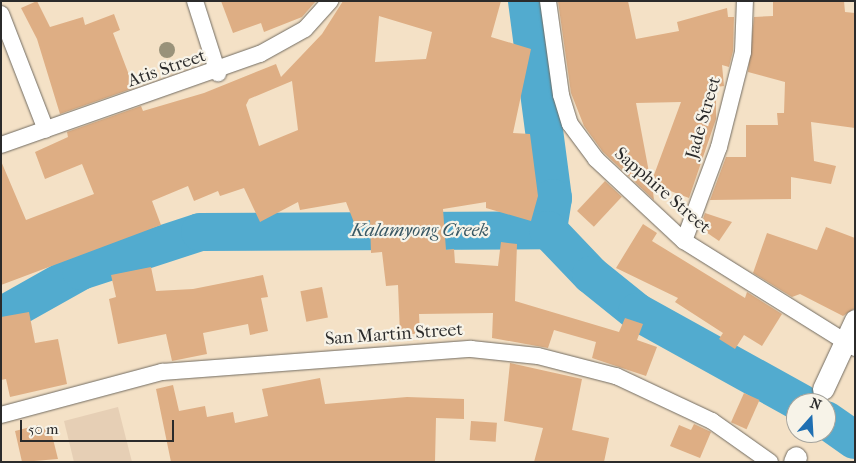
<!DOCTYPE html>
<style>
body{margin:0}
#map{position:relative;width:856px;height:463px;overflow:hidden;background:#f4e1c6;font-family:"IM FELL French Canon",serif}
div>[style]{position:absolute}
.built>*{inset:0;background:#e6cfb5}
.river>*{height:38px;margin:-19px;padding:0 19px;transform-origin:19px;border-radius:19px;background:#52abcf}
.building>*{inset:0;background:#deae84;transform-origin:0 0}
.roads{filter:drop-shadow(0 0 1px #716b61) drop-shadow(0 0 1px #716b61)}
.minor>*{height:16px;margin:-8px;padding:0 8px;transform-origin:8px;border-radius:8px;background:#fff}
.tertiary>*{height:21px;margin:-10.5px;padding:0 10.5px;transform-origin:10.5px;border-radius:10.5px;background:#fff}
.trees>*{width:16px;height:16px;margin:-8px;border-radius:50%;background:#99927a}
span{translate:-50% -50%;white-space:nowrap;text-align:center;line-height:1.15;-webkit-text-stroke:4.5px #f7f3e8;paint-order:stroke}
.street-label{font-size:18px;color:#2b2b2b}
.water-label{font-size:19px;color:#395864;font-style:italic}
.frame{position:absolute;inset:0;border:2px solid #2b2b2b;pointer-events:none}
.north{position:absolute;left:786px;top:393px;width:50px;height:50px;box-sizing:border-box;background:#f7f3e8;border:1px solid #a5a39c;border-radius:50%;rotate:19deg;font-size:14px;font-weight:700;line-height:20px;text-align:center;color:#2b2b2b}
.north::after{content:'';display:block;margin:auto;width:18px;height:22px;background:#1f6fb2;clip-path:polygon(50% 0,100% 100%,50% 72%,0 100%)}
.scale{position:absolute;left:20px;top:420px;width:154px;height:22px;box-sizing:border-box;border:2px solid #2b2b2b;border-top:0;padding-left:6px;font-size:15px;line-height:18px;white-space:nowrap;color:#2b2b2b;-webkit-text-stroke:4px #f7f3e8;paint-order:stroke}
</style>
<div id="map">
<div class="built">
<div style="clip-path:polygon(118px 407px,132px 462px,74px 462px,64px 421px)"></div>
</div>
<div class="river">
<div style="left:527px;top:1px;width:199px;rotate:82.5deg"></div>
<div style="left:553px;top:198px;width:32px;rotate:99deg"></div>
<div style="left:1px;top:316px;width:92px;rotate:-29.4deg"></div>
<div style="left:81px;top:271px;width:125px;rotate:-18.1deg"></div>
<div style="left:200px;top:232px;width:348px;rotate:-0.3deg"></div>
<div style="left:548px;top:230px;width:62px;rotate:46.3deg"></div>
<div style="left:591px;top:275px;width:59px;rotate:38.8deg"></div>
<div style="left:637px;top:312px;width:188px;rotate:29deg"></div>
<div style="left:826px;top:420px;width:35px;rotate:35deg"></div>
</div>
<div class="building">
<div style="clip-path:polygon(37px 1px,50px 27px,83px 17px,85px 25px,114px 14px,120px 30px,113px 33px,134px 88px,60px 114px,37px 39px,21px 8px)"></div>
<div style="clip-path:polygon(221px 1px,316px 1px,302px 17px,264px 32px,261px 23px,233px 33px)"></div>
<div style="clip-path:polygon(evenodd,343px 1px,501px 1px,491px 37px,531px 49px,513px 133px,530px 134px,538px 196px,531px 221px,486px 208px,486px 202px,443px 209px,446px 250px,454px 249px,455px 263px,498px 266px,501px 242px,517px 244px,515px 301px,619px 332px,625px 318px,643px 324px,637px 340px,657px 347px,646px 376px,592px 358px,596px 342px,554px 330px,548px 348px,492px 338px,493px 313px,419px 314px,420px 334px,400px 334px,398px 285px,386px 286px,382px 252px,371px 253px,370px 220px,355px 225px,346px 202px,300px 210px,298px 202px,260px 222px,244px 188px,220px 196px,218px 191px,194px 201px,188px 186px,152px 201px,161px 225px,1px 285px,1px 161px,26px 220px,94px 194px,82px 164px,45px 179px,35px 152px,68px 137px,67px 132px,141px 106px,143px 111px,204px 93px,276px 64px,281px 77px,322px 34px,343px 1px,379px 16px,432px 32px,426px 59px,375px 62px,379px 16px,343px 1px,292px 81px,298px 130px,259px 146px,246px 105px,249px 99px,292px 81px)"></div>
<div style="clip-path:polygon(evenodd,558px 1px,628px 1px,636px 39px,679px 31px,677px 22px,727px 8px,728px 17px,734px 17px,733px 51px,729px 67px,722px 65px,724px 86px,716px 87px,716px 119px,689px 198px,652px 184px,654px 200px,603px 152px,584px 126px,571px 93px,558px 1px,681px 102px,651px 183px,636px 103px,681px 102px)"></div>
<div style="clip-path:polygon(773px 1px,844px 1px,845px 12px,855px 13px,855px 128px,811px 122px,814px 161px,836px 166px,831px 184px,791px 177px,791px 199px,710px 200px,726px 157px,746px 157px,746px 125px,778px 125px,777px 113px,784px 113px,785px 82px,748px 72px,754px 17px,773px 16px)"></div>
<div style="left:605px;top:181px;width:23px;height:41px;rotate:43deg"></div>
<div style="clip-path:polygon(705px 213px,732px 222px,719px 241px,700px 228px)"></div>
<div style="clip-path:polygon(643px 224px,657px 233px,652px 241px,745px 298px,747px 292px,782px 314px,762px 346px,744px 335px,735px 349px,719px 339px,723px 333px,675px 302px,678px 298px,616px 268px)"></div>
<div style="clip-path:polygon(826px 227px,855px 238px,855px 308px,843px 316px,800px 294px,792px 297px,753px 273px,767px 233px,817px 250px)"></div>
<div style="clip-path:polygon(151px 267px,156px 291px,193px 289px,263px 275px,268px 297px,261px 298px,268px 331px,250px 335px,248px 324px,203px 333px,207px 354px,172px 361px,166px 334px,118px 344px,109px 299px,116px 297px,111px 275px)"></div>
<div style="left:322px;top:287px;width:31px;height:22px;rotate:79deg"></div>
<div style="clip-path:polygon(29px 312px,35px 343px,58px 339px,67px 384px,10px 397px,6px 379px,1px 380px,1px 317px)"></div>
<div style="clip-path:polygon(510px 363px,582px 379px,572px 430px,609px 438px,604px 462px,534px 462px,543px 428px,504px 421px)"></div>
<div style="clip-path:polygon(320px 378px,325px 404px,407px 397px,464px 399px,464px 419px,436px 418px,435px 462px,171px 462px,156px 389px,173px 385px,179px 411px,205px 406px,207px 417px,233px 412px,235px 423px,268px 416px,262px 389px)"></div>
<div style="left:744px;top:393px;width:17px;height:32px;rotate:24deg"></div>
<div style="left:471px;top:421px;width:26px;height:19px;rotate:4deg"></div>
<div style="clip-path:polygon(694px 424px,711px 432px,700px 458px,670px 446px,679px 425px,691px 430px)"></div>
<div style="clip-path:polygon(38px 425px,39px 430px,50px 427px,58px 459px,22px 462px,15px 431px)"></div>
</div>
<div class="roads">
<div class="minor">
<div style="left:195px;top:1px;width:76px;rotate:72.3deg"></div>
<div style="left:548px;top:1px;width:95px;rotate:82.1deg"></div>
<div style="left:561px;top:95px;width:30px;rotate:73deg"></div>
<div style="left:570px;top:124px;width:44px;rotate:53.4deg"></div>
<div style="left:596px;top:159px;width:120px;rotate:43deg"></div>
<div style="left:684px;top:241px;width:202px;rotate:32deg"></div>
<div style="left:1px;top:14px;width:124px;rotate:68.8deg"></div>
<div style="left:1px;top:145px;width:275px;rotate:-19.4deg"></div>
<div style="left:260px;top:54px;width:51px;rotate:-29.1deg"></div>
<div style="left:305px;top:29px;width:38px;rotate:-48deg"></div>
<div style="left:684px;top:241px;width:100px;rotate:-69.6deg"></div>
<div style="left:719px;top:147px;width:98px;rotate:-75.8deg"></div>
<div style="left:743px;top:52px;width:51px;rotate:-87.8deg"></div>
<div style="left:1px;top:415px;width:167px;rotate:-15deg"></div>
<div style="left:162px;top:372px;width:310px;rotate:-4.3deg"></div>
<div style="left:471px;top:349px;width:67px;rotate:6deg"></div>
<div style="left:538px;top:356px;width:81px;rotate:14.4deg"></div>
<div style="left:616px;top:376px;width:106px;rotate:25.1deg"></div>
<div style="left:712px;top:421px;width:71px;rotate:35.3deg"></div>
</div>
<div class="tertiary">
<div style="left:823px;top:389px;width:76px;rotate:-65.1deg"></div>
<div style="left:794px;top:462px;width:5px;rotate:-68deg"></div>
</div>
</div>
<div class="trees">
<div style="left:167px;top:50px"></div>
</div>
<div class="street-label">
<span style="left:167px;top:69px;rotate:-19deg">Atis Street</span>
<span style="left:704px;top:118px;rotate:-74deg">Jade Street</span>
<span style="left:662px;top:191px;rotate:41deg">Sapphire Street</span>
<span style="left:394px;top:335px;rotate:-4deg">San Martin Street</span>
</div>
<div class="water-label">
<span style="left:420px;top:231px">Kalamyong Creek</span>
</div>
<div class="frame"></div>
<div class="north">N</div>
<div class="scale">50 m</div>
</div>
